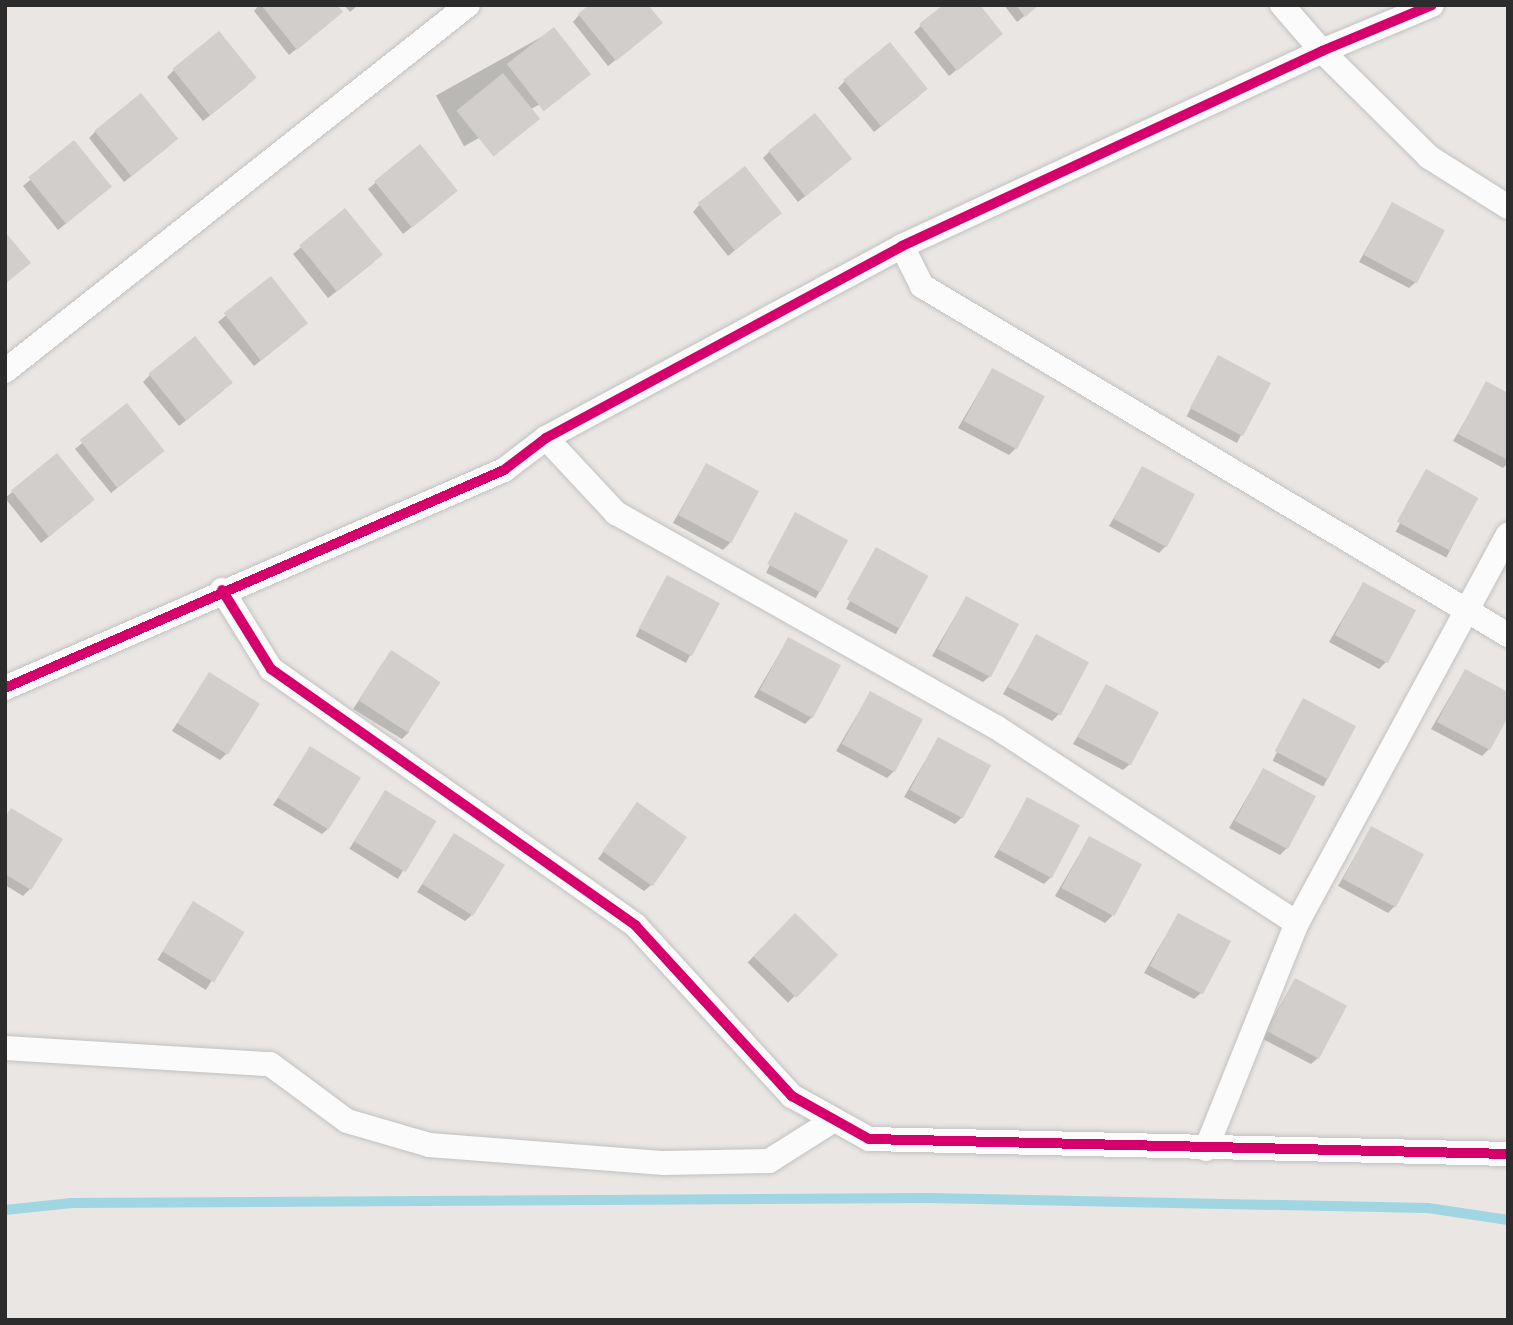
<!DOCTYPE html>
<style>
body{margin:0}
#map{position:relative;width:1513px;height:1325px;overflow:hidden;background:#e9e6e3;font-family:Karla,sans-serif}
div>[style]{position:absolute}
.shadow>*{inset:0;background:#0003;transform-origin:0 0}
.stream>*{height:10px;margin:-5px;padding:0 5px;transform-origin:5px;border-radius:5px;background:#a0d5e2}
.building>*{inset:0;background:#d1cecc;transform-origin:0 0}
.roads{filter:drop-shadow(0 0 2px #c2c1c1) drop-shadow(0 0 2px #c2c1c1)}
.minor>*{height:24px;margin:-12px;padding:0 12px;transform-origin:12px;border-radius:12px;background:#fcfbfb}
.cycleway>*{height:10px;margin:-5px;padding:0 5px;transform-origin:5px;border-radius:5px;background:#d6006c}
span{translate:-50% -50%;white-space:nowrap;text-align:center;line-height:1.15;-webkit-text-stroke:5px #fff;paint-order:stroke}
.frame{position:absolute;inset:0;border:7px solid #2c2c2c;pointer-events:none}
</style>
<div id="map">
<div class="shadow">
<div style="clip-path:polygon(259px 5px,335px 5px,334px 19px,289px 55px,254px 11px)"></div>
<div style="clip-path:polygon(344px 5px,358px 5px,350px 12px)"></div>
<div style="clip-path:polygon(945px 5px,994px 40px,949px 76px,914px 32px)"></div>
<div style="clip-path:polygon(1004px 5px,1038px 5px,1017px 22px)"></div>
<div style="clip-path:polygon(579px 15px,653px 30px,608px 66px,573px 22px)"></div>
<div style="left:554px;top:30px;width:58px;height:135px;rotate:61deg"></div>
<div style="clip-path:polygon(174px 70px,248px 85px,203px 121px,167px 77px)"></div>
<div style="clip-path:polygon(845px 81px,919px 96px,874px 132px,838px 88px)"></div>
<div style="clip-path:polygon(95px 132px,169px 146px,124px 182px,89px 138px)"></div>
<div style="clip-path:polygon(74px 143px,103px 193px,58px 230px,23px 186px)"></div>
<div style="clip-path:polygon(420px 146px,449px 197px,403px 234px,368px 189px)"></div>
<div style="clip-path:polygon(770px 151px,843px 166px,798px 202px,763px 158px)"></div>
<div style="clip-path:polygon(1392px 204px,1416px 282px,1409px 288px,1359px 262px)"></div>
<div style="clip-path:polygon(699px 205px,773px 219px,728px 256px,693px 212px)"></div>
<div style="clip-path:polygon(345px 210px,374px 262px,328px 298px,293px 254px)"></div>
<div style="clip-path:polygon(270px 279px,299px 330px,254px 366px,218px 322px)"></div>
<div style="left:1218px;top:357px;width:57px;height:67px;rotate:28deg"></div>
<div style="clip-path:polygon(992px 370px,1016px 448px,1009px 455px,958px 428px)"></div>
<div style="clip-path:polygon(150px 375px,224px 390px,179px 426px,143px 382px)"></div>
<div style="clip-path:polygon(1487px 384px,1508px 395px,1508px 463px,1503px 468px,1453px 441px)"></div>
<div style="clip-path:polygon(127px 406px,156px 457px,111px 493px,75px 449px)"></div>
<div style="clip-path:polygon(57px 455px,86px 506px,41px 543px,5px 498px)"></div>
<div style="clip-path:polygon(706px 465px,730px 543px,723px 550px,673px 523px)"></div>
<div style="clip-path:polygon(1143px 468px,1166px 546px,1159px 553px,1109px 526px)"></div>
<div style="left:1426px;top:472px;width:57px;height:67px;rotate:27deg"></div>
<div style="left:796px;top:514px;width:56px;height:66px;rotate:27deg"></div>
<div style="left:876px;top:550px;width:56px;height:66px;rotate:27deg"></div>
<div style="left:667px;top:577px;width:57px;height:67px;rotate:28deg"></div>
<div style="clip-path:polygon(1363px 584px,1386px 662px,1379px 669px,1329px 642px)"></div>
<div style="clip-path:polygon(966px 598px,990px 676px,983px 682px,932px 656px)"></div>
<div style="clip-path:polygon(1037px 636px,1059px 714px,1052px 721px,1003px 694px)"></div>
<div style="clip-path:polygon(788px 639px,812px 717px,805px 724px,754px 697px)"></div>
<div style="clip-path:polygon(391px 653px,409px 732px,402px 739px,353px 709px)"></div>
<div style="clip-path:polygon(1465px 671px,1489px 749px,1482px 756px,1431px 729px)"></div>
<div style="clip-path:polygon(209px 674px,227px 753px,220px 760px,172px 731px)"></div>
<div style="clip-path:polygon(1107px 686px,1130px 764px,1123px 770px,1073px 744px)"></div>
<div style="clip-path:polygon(870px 693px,894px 771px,887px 778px,836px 751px)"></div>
<div style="left:1303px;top:701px;width:57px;height:67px;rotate:27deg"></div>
<div style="clip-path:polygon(938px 739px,962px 817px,955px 824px,904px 797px)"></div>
<div style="clip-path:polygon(310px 749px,329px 828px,322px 834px,273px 805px)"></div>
<div style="clip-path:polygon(1263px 770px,1287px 848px,1280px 855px,1229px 828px)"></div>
<div style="left:385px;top:792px;width:57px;height:67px;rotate:32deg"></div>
<div style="clip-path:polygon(1028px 800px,1051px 877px,1044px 884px,994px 857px)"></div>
<div style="clip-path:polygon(637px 804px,651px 885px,644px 891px,598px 859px)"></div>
<div style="clip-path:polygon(11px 810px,30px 889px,23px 896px,5px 885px,5px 816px)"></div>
<div style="clip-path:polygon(1371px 828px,1395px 906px,1388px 913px,1338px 886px)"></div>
<div style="clip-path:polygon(454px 836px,472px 915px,465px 921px,417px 892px)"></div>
<div style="clip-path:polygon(1089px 838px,1112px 916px,1105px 923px,1055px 896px)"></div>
<div style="left:193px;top:903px;width:57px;height:67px;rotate:32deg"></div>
<div style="left:795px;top:915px;width:57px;height:67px;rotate:45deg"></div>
<div style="clip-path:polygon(1178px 915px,1201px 993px,1194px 999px,1144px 973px)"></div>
<div style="clip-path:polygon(1295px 980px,1318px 1058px,1311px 1064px,1261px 1038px)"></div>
</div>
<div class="stream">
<div style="left:5px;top:1210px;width:67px;rotate:-6deg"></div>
<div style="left:72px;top:1203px;width:856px;rotate:-0.33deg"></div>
<div style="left:928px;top:1198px;width:500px;rotate:1.15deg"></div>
<div style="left:1428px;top:1208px;width:81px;rotate:8.5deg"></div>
</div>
<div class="building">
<div style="clip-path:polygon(261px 5px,337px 5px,343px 12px,297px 50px)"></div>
<div style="clip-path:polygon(589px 5px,648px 5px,663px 23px,616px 61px,578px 14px)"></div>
<div style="clip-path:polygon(943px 5px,980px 5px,1003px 34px,957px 71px,919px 24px)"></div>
<div style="clip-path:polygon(1016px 5px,1039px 5px,1025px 17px)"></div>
<div style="left:554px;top:27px;width:60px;height:60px;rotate:52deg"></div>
<div style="left:219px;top:31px;width:60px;height:60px;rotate:51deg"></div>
<div style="left:890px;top:42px;width:60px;height:60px;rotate:51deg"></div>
<div style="left:503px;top:73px;width:59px;height:60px;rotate:51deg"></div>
<div style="left:141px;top:93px;width:59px;height:60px;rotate:51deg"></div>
<div style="left:815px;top:113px;width:59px;height:60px;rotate:51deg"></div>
<div style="left:74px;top:140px;width:60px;height:59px;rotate:51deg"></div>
<div style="left:420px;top:144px;width:60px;height:59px;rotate:51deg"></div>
<div style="left:745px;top:166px;width:60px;height:60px;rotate:52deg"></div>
<div style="left:1392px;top:202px;width:60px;height:60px;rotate:28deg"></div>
<div style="left:345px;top:208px;width:60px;height:59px;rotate:51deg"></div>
<div style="clip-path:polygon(5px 232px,31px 263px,5px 284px)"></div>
<div style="left:271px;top:276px;width:60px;height:60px;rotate:52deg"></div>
<div style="left:195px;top:336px;width:60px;height:60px;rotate:51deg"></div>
<div style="left:1218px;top:355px;width:60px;height:60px;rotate:28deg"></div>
<div style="left:992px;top:368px;width:60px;height:60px;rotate:28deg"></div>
<div style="clip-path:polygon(1486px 381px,1508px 393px,1508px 460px,1458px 434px)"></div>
<div style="left:127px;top:403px;width:61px;height:60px;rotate:52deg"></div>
<div style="left:57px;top:453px;width:60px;height:59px;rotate:51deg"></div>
<div style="left:706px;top:463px;width:60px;height:59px;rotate:28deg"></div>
<div style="left:1142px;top:466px;width:60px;height:60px;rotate:28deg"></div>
<div style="left:1426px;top:469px;width:60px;height:60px;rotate:29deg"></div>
<div style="left:795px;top:512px;width:60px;height:59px;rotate:28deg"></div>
<div style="left:876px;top:547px;width:60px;height:60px;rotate:29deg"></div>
<div style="left:667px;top:575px;width:60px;height:60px;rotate:28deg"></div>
<div style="left:1363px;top:582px;width:60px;height:60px;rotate:28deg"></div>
<div style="left:966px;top:596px;width:60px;height:60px;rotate:28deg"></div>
<div style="left:1036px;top:634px;width:60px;height:60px;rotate:28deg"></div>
<div style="left:788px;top:637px;width:60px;height:60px;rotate:28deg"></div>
<div style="left:391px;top:650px;width:59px;height:60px;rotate:33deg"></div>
<div style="clip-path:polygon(1465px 669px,1508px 692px,1508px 717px,1490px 750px,1437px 722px)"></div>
<div style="left:209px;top:672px;width:60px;height:60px;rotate:32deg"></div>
<div style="left:1106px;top:684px;width:60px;height:60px;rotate:28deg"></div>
<div style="left:870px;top:691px;width:60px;height:60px;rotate:28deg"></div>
<div style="left:1303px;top:698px;width:60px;height:60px;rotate:28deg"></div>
<div style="left:938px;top:737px;width:60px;height:60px;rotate:28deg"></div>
<div style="left:310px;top:746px;width:60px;height:61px;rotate:32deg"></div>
<div style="left:1263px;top:768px;width:60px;height:60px;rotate:28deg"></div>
<div style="left:385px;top:790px;width:60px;height:60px;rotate:31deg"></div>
<div style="left:1027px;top:797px;width:60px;height:60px;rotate:28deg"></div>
<div style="left:637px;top:802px;width:61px;height:60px;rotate:35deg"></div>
<div style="clip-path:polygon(11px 808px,63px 839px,31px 890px,5px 874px,5px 817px)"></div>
<div style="left:1371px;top:826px;width:60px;height:60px;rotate:28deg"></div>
<div style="left:454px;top:833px;width:60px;height:60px;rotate:32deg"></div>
<div style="left:1089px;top:836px;width:60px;height:59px;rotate:28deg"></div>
<div style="left:193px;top:901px;width:60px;height:59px;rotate:31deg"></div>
<div style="left:795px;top:913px;width:60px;height:60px;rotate:44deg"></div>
<div style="left:1178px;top:913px;width:60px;height:60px;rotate:28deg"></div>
<div style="left:1295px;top:978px;width:59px;height:60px;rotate:28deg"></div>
</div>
<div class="roads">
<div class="minor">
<div style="left:1282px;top:5px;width:61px;rotate:49deg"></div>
<div style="left:1322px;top:51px;width:151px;rotate:44.7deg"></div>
<div style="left:1429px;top:157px;width:93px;rotate:32.3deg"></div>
<div style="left:902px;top:246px;width:45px;rotate:63.4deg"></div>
<div style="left:922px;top:286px;width:682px;rotate:30.78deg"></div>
<div style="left:5px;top:371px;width:590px;rotate:-38.33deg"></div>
<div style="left:546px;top:438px;width:103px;rotate:47deg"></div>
<div style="left:616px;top:513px;width:436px;rotate:29.4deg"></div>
<div style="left:996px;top:727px;width:359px;rotate:33.1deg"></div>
<div style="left:222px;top:590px;width:93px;rotate:58.2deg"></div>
<div style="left:271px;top:669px;width:446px;rotate:35.1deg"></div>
<div style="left:636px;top:926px;width:231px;rotate:47.5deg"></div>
<div style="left:792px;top:1096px;width:88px;rotate:29.2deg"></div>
<div style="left:869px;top:1139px;width:639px;rotate:1.34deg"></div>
<div style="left:5px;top:688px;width:545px;rotate:-23.6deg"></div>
<div style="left:504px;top:470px;width:53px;rotate:-37.3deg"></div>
<div style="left:546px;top:438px;width:404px;rotate:-28.3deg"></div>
<div style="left:902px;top:246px;width:463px;rotate:-24.9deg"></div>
<div style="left:1322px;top:51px;width:119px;rotate:-22.7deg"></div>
<div style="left:5px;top:1048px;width:265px;rotate:3.5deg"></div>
<div style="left:270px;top:1064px;width:96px;rotate:36.5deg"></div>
<div style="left:347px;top:1121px;width:85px;rotate:16.3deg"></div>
<div style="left:429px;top:1145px;width:236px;rotate:4.4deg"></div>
<div style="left:664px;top:1163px;width:105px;rotate:-1.1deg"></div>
<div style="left:769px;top:1161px;width:77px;rotate:-32.2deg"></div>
<div style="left:1206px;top:1149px;width:244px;rotate:-68.1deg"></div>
<div style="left:1297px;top:923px;width:442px;rotate:-61.5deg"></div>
</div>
</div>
<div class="cycleway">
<div style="left:222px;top:590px;width:93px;rotate:58.2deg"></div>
<div style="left:271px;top:669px;width:446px;rotate:35.1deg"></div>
<div style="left:636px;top:926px;width:231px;rotate:47.5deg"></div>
<div style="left:792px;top:1096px;width:88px;rotate:29.2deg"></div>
<div style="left:869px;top:1139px;width:639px;rotate:1.34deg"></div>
<div style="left:5px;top:688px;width:545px;rotate:-23.6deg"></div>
<div style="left:504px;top:470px;width:53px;rotate:-37.3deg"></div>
<div style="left:546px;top:438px;width:404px;rotate:-28.3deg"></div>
<div style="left:902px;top:246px;width:463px;rotate:-24.9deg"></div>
<div style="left:1322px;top:51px;width:119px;rotate:-22.7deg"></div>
</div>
<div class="frame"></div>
</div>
